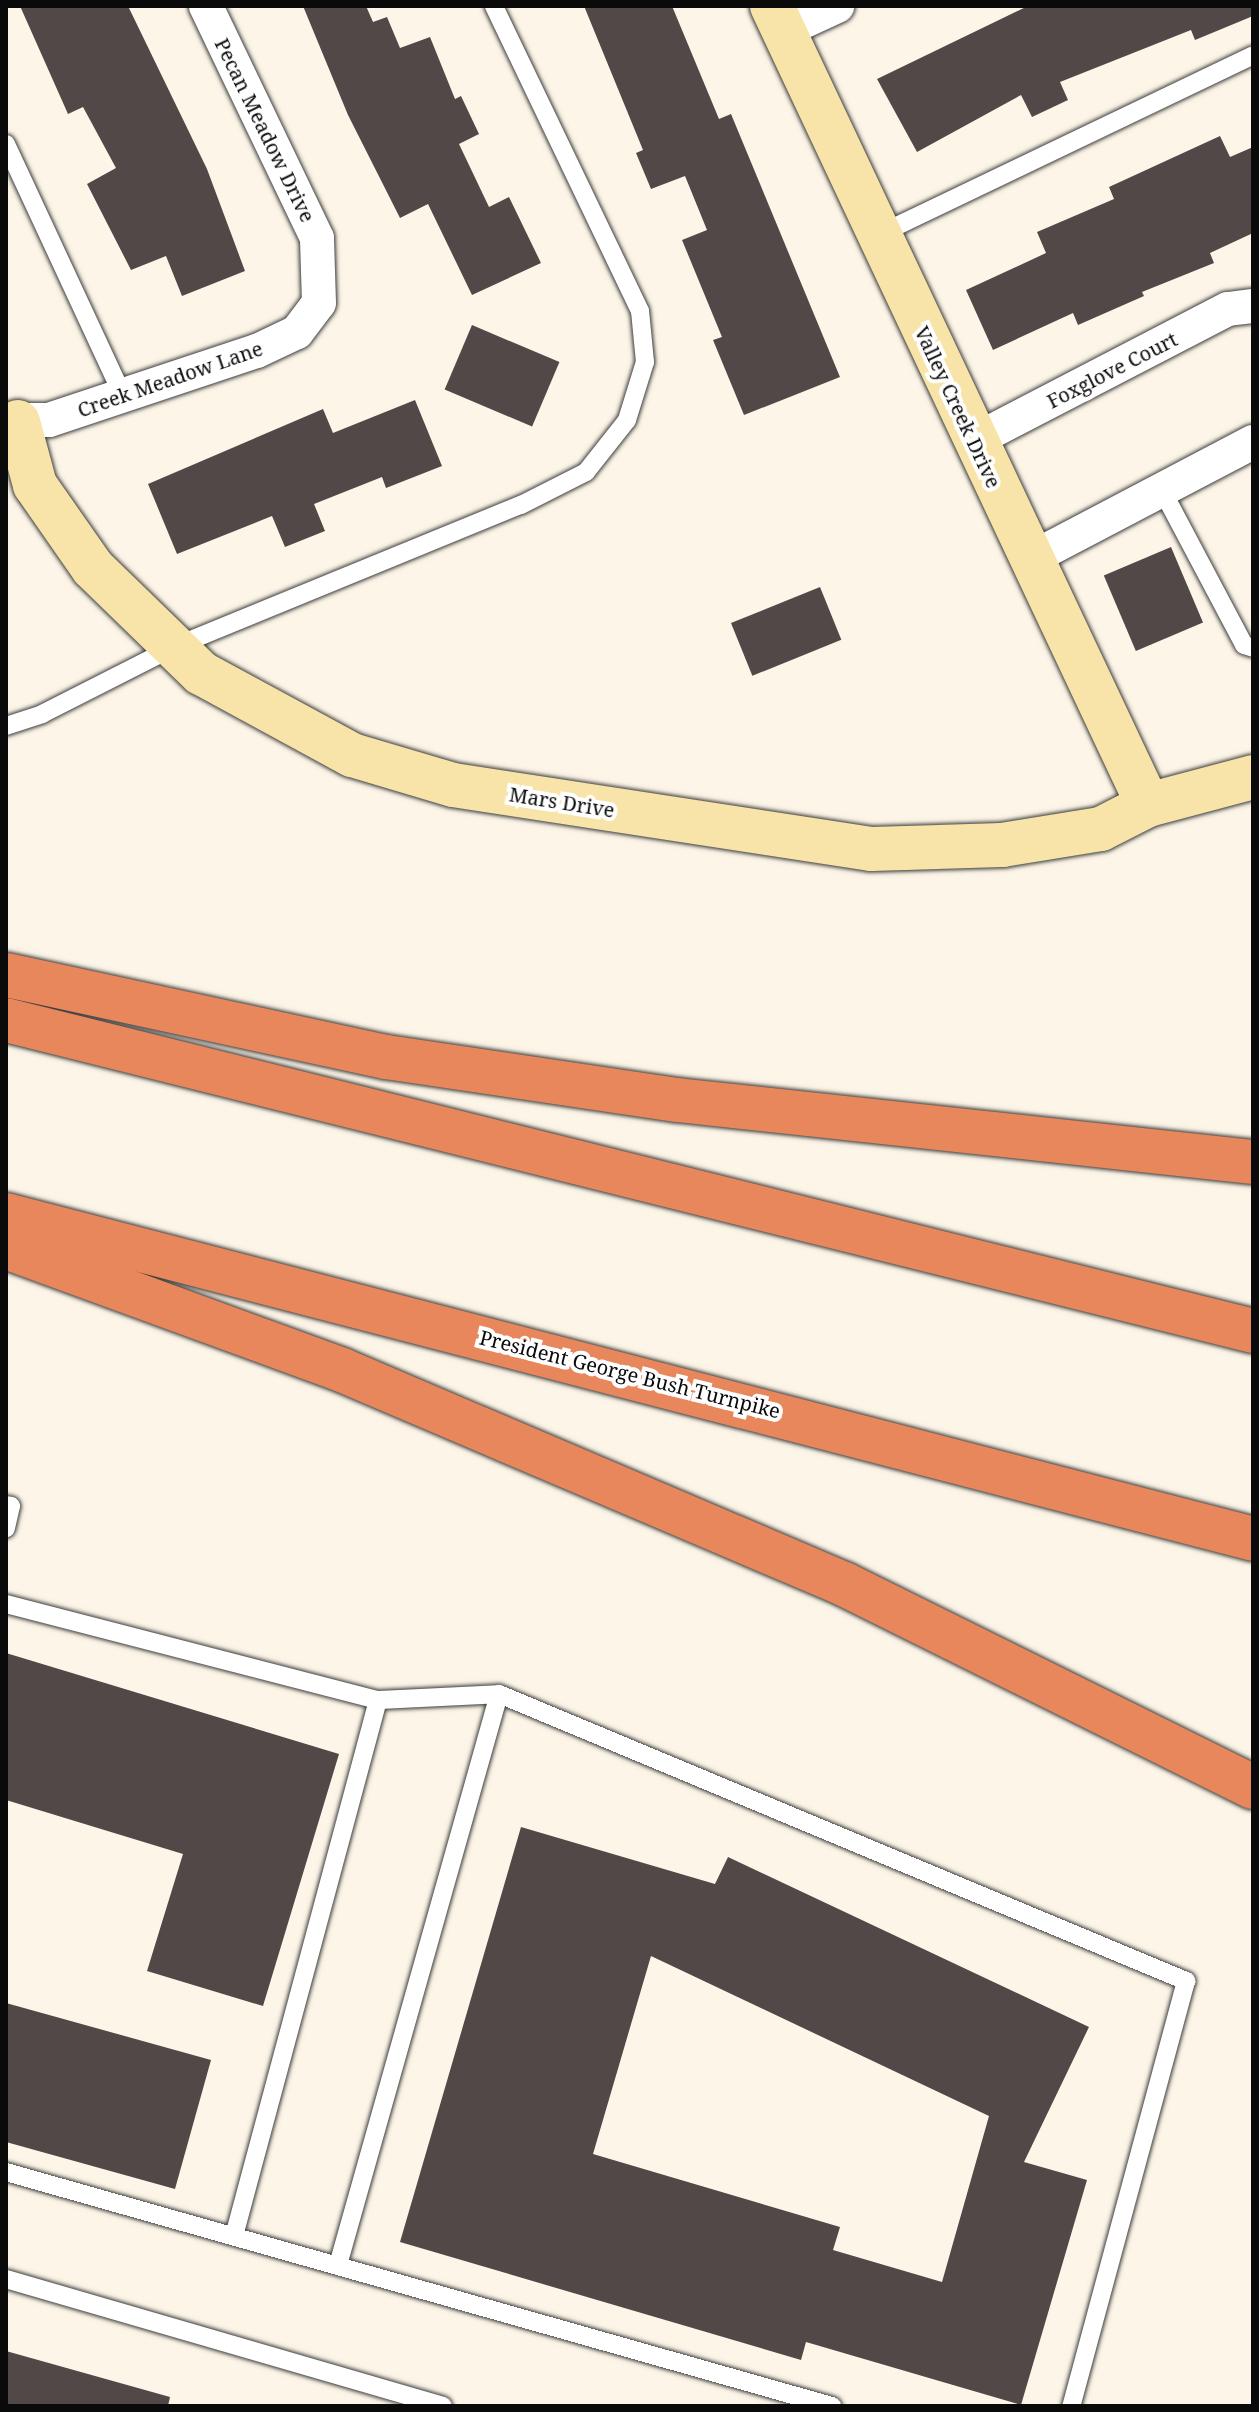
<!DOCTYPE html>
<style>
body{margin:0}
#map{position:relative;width:1259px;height:2412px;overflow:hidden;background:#fdf6e8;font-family:"Noto Serif",serif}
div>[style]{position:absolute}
.building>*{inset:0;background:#514947;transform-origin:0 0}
.roads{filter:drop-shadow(0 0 2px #3d3d3d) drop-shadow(0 0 2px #3d3d3d)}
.lane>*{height:18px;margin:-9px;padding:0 9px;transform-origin:9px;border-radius:9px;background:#fff}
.street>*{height:34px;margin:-17px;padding:0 17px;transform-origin:17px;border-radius:17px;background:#fff}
.secondary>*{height:44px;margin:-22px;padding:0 22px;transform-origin:22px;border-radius:22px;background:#f8e4a8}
.highway>*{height:44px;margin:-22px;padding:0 22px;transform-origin:22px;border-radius:22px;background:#e8875b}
span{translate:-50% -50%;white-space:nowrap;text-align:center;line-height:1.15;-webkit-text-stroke:8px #fff;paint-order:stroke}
.street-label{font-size:20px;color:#0a0a0a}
.frame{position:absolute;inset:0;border:8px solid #0a0a0a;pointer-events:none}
</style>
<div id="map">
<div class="building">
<div style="clip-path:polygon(20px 6px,128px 6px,207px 169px,245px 271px,182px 296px,166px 256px,131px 270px,87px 184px,116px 168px,83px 107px,68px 114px)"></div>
<div style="clip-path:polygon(303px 6px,366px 6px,373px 22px,387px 17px,400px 48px,430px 37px,455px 99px,461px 96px,479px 134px,459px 144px,489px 207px,509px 197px,541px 263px,472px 295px,428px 204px,400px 218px,348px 115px)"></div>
<div style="clip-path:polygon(584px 6px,672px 6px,719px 119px,731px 114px,840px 377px,744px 415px,713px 340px,722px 337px,682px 240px,707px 230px,685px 176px,651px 189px,636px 153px,643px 150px)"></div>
<div style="clip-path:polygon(1028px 6px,1253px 6px,1253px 16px,1195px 40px,1191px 30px,1060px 82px,1068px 100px,1032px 117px,1021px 95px,917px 152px,877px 79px)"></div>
<div style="clip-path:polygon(1220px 136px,1230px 157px,1253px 147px,1253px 233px,1210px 253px,1214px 263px,1142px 292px,1144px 296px,1078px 325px,1073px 313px,993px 350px,966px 290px,1046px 253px,1037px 232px,1114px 199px,1109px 187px)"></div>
<div style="left:472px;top:325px;width:95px;height:70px;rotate:23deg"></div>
<div style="clip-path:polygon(415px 400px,442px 466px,386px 488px,382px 477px,314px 504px,325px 531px,285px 547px,272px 516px,177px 554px,148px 484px,323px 409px,333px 433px)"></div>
<div style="left:1171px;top:547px;width:82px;height:73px;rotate:67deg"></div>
<div style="left:820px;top:587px;width:57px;height:96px;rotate:68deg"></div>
<div style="clip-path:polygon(6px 1653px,339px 1754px,263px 2006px,147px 1971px,183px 1854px,6px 1800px)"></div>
<div style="clip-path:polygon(evenodd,521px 1827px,715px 1884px,728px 1857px,1089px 2027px,1024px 2162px,1087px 2180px,1021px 2405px,806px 2342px,801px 2360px,400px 2242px,521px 1827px,651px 1956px,989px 2116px,942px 2282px,833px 2250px,840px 2227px,593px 2154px,651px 1956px)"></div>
<div style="clip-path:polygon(6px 2003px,211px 2060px,175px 2189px,6px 2142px)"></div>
<div style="clip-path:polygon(6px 2351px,170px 2397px,168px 2406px,6px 2406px)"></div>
</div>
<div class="roads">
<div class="lane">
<div style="left:6px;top:144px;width:278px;rotate:65.1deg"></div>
<div style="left:878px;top:235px;width:416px;rotate:-25.6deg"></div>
<div style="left:1162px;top:490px;width:175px;rotate:62.1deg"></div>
<div style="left:1244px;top:645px;width:9px;rotate:18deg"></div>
<div style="left:6px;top:726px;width:38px;rotate:-18deg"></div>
<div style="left:42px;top:714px;width:148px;rotate:-26.9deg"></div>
<div style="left:174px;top:647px;width:375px;rotate:-22.3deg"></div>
<div style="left:521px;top:505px;width:73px;rotate:-26.9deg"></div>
<div style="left:586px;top:472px;width:66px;rotate:-51.7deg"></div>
<div style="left:627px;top:420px;width:61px;rotate:-72.8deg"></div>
<div style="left:645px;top:362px;width:51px;rotate:-95.6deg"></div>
<div style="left:640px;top:311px;width:338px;rotate:-115.6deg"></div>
<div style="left:6px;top:1505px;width:5px;rotate:11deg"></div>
<div style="left:11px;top:1506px;width:23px;rotate:103deg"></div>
<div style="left:6px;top:1604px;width:384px;rotate:14.5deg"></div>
<div style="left:378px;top:1700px;width:121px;rotate:-2.8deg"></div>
<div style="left:499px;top:1694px;width:745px;rotate:22.67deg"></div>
<div style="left:1186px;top:1981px;width:440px;rotate:105.1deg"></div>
<div style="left:6px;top:2172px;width:859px;rotate:15.82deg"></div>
<div style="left:234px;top:2236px;width:555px;rotate:-74.96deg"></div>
<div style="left:338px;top:2265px;width:593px;rotate:-74.25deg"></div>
<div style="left:6px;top:2279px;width:455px;rotate:16.2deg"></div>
</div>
<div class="street">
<div style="left:783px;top:31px;width:60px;rotate:-24.8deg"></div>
<div style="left:6px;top:420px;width:43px"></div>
<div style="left:49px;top:420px;width:219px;rotate:-18.4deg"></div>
<div style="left:257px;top:351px;width:44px;rotate:-25.4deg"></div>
<div style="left:297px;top:332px;width:36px;rotate:-53deg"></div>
<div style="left:319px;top:303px;width:65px;rotate:-91.8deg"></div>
<div style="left:317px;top:238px;width:257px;rotate:-115.6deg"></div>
<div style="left:973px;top:441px;width:287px;rotate:-27.4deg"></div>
<div style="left:1228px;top:309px;width:25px;rotate:-7deg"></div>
<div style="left:1030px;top:559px;width:252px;rotate:-27.7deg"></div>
</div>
<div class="secondary">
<div style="left:772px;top:6px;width:883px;rotate:64.8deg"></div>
<div style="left:18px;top:422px;width:65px;rotate:74.9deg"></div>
<div style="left:35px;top:485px;width:101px;rotate:55.1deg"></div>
<div style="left:93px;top:568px;width:151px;rotate:44.2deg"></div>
<div style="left:201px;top:673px;width:172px;rotate:28.5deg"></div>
<div style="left:352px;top:755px;width:105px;rotate:16.5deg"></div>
<div style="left:453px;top:785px;width:423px;rotate:8.7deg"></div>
<div style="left:871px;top:849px;width:131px;rotate:-1.7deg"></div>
<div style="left:1002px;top:845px;width:100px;rotate:-9.2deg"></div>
<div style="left:1101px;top:829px;width:53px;rotate:-27.1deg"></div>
<div style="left:1148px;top:805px;width:109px;rotate:-14.9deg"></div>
</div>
<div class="highway">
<div style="left:6px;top:975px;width:389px;rotate:12.2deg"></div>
<div style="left:386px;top:1057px;width:294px;rotate:8.4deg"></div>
<div style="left:677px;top:1100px;width:579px;rotate:6.14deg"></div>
<div style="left:6px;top:1020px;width:1285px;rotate:14deg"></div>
<div style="left:6px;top:1215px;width:1288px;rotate:14.56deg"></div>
<div style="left:6px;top:1247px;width:358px;rotate:20.1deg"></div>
<div style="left:342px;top:1370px;width:546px;rotate:23.09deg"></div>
<div style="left:844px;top:1584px;width:457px;rotate:26.4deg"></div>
</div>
</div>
<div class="street-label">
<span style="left:265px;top:130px;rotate:64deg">Pecan Meadow Drive</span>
<span style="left:1112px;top:370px;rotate:-27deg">Foxglove Court</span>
<span style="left:170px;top:379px;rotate:-19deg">Creek Meadow Lane</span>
<span style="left:958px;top:407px;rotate:65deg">Valley Creek Drive</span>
<span style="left:562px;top:802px;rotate:9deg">Mars Drive</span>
<span style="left:630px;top:1374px;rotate:14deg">President George Bush Turnpike</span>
</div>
<div class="frame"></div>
</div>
